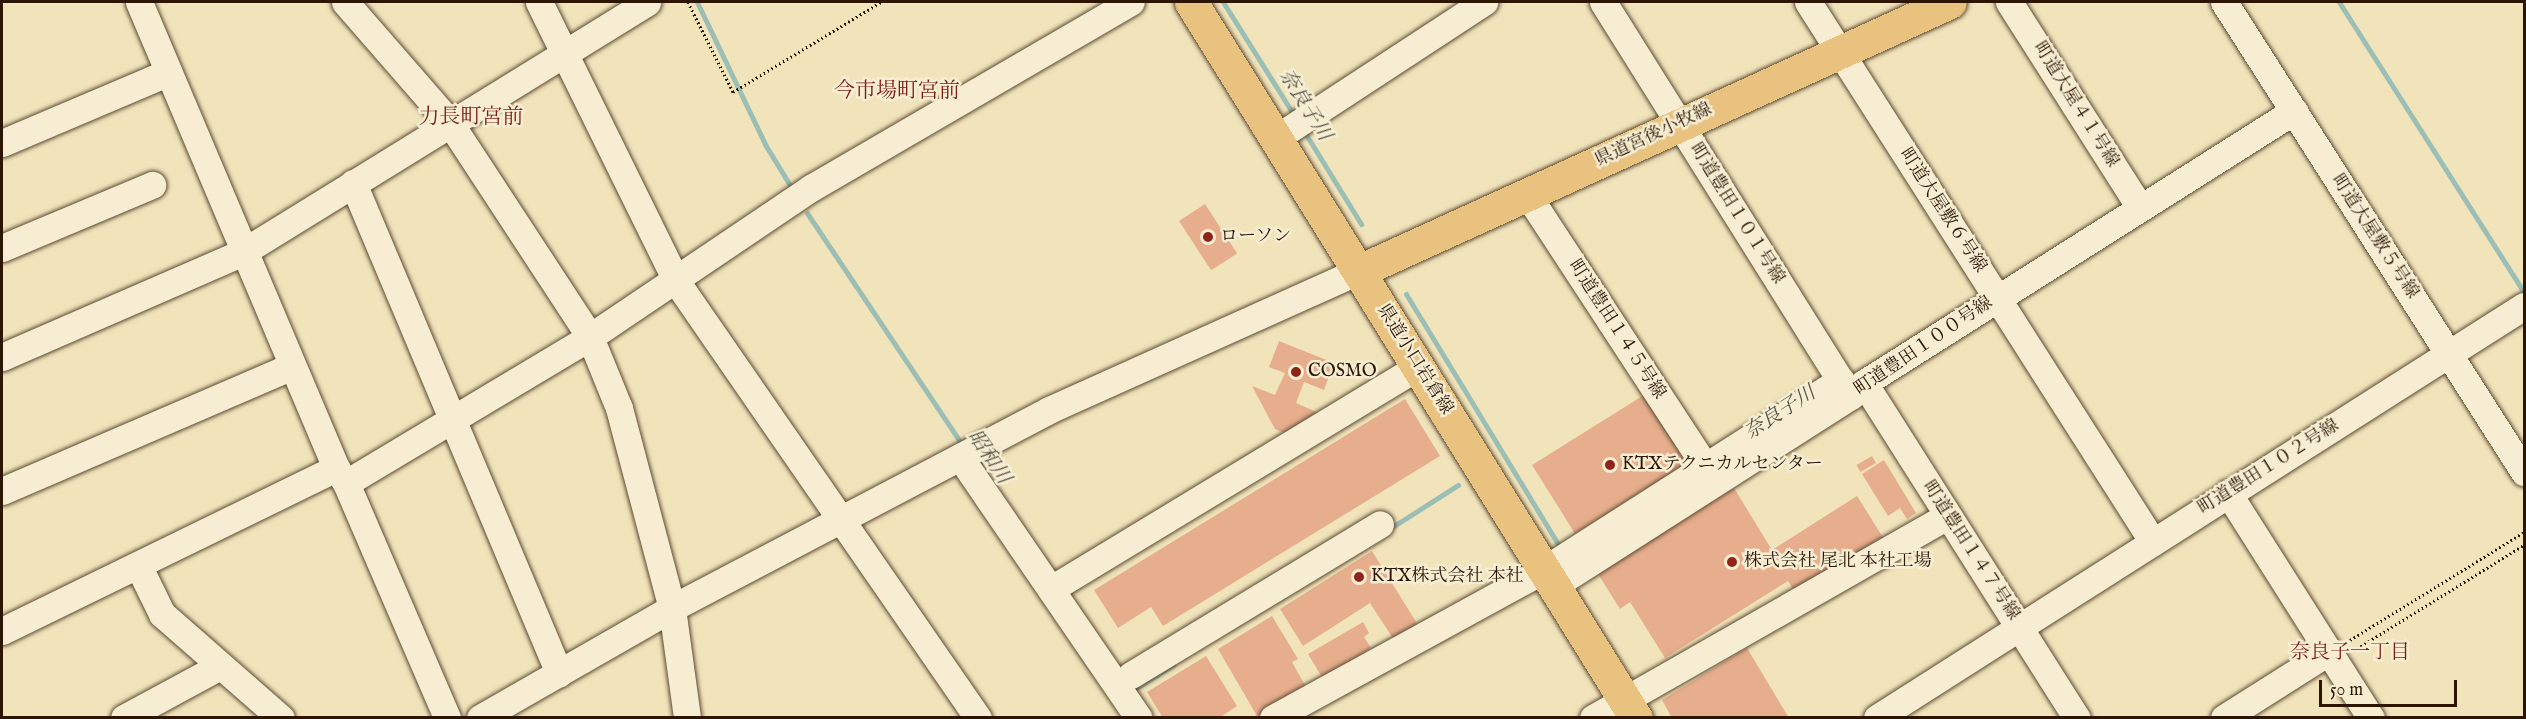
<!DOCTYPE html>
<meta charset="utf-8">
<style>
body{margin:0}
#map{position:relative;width:2526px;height:719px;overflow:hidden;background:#f1e4bb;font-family:"IM FELL English","Noto Serif JP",serif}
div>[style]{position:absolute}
.stream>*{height:5px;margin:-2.5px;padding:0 2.5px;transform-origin:2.5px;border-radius:2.5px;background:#9bbeb5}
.building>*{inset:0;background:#e7ae8d;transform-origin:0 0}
.path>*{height:3px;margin-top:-1.5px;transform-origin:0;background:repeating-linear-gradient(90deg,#2c1603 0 1.5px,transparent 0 4.5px)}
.roads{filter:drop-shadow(0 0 2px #5d4a31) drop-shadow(0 0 2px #5d4a31)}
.minor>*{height:27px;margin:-13.5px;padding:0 13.5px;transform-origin:13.5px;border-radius:13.5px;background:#f6edd3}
.major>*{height:33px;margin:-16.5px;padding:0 16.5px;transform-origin:16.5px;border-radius:16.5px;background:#e8c27e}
.dots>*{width:16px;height:16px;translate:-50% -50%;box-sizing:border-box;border:3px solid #f6edd3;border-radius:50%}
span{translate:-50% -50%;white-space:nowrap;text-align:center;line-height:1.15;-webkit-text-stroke:5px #f6edd3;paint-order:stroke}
.street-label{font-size:18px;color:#2c1603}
.poi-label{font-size:18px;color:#2c1603}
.left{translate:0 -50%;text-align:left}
.water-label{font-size:20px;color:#535141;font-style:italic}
.neighbourhood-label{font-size:20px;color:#7a1f14}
.quarter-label{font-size:21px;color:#7a1f14}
.frame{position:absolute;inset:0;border:3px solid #2c1603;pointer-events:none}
.scale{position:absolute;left:2319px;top:680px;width:138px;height:27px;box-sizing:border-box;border:3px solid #2c1603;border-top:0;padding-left:8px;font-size:18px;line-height:21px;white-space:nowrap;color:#2c1603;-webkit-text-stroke:4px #f6edd3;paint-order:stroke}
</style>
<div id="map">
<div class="stream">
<div style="left:697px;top:2px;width:160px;rotate:64.4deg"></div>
<div style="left:766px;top:146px;width:52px;rotate:58.5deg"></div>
<div style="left:1223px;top:2px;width:133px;rotate:57.9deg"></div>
<div style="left:2339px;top:2px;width:344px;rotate:57.5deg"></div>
<div style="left:1302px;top:128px;width:113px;rotate:58.4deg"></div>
<div style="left:807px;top:213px;width:280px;rotate:56.2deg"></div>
<div style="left:1406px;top:294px;width:301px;rotate:58.7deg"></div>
<div style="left:1389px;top:529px;width:82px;rotate:-32.5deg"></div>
<div style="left:1130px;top:692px;width:51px;rotate:-32.1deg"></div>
</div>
<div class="building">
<div style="left:1205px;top:204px;width:59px;height:31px;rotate:57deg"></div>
<div style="clip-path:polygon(1279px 341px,1334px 363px,1324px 390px,1304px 382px,1296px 403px,1323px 415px,1290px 435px,1275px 429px,1252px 386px,1275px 395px,1285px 373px,1269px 367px)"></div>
<div style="left:1644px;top:395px;width:81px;height:132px;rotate:58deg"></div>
<div style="clip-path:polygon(1405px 399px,1440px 456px,1163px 626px,1151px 607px,1118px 628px,1094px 590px)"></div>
<div style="left:1872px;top:456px;width:8px;height:18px;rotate:60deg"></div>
<div style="clip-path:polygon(1884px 460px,1916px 513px,1907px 519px,1900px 508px,1888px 516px,1862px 474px)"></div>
<div style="clip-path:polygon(1734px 488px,1772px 550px,1857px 496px,1884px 539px,1796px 594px,1788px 581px,1665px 658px,1630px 602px,1620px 609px,1598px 574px)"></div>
<div style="clip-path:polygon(1372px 551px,1418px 625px,1394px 640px,1370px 603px,1303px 646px,1280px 609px)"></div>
<div style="clip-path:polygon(1272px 616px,1298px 659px,1292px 662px,1306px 687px,1257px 716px,1218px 649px)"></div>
<div style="clip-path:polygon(1363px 622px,1369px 633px,1364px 637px,1371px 648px,1323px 679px,1308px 654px)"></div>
<div style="clip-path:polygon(1747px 648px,1789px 718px,1672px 718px,1662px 700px)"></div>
<div style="clip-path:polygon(1206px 656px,1237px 706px,1219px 718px,1163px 718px,1147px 692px)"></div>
</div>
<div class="path">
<div style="left:688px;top:2px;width:101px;rotate:63.4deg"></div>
<div style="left:733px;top:92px;width:173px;rotate:-31.3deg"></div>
<div style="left:2350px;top:640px;width:205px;rotate:-31.8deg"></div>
<div style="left:2353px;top:651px;width:201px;rotate:-31.8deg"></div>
</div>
<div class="roads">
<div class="minor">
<div style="left:139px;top:2px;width:506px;rotate:67.08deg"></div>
<div style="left:336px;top:468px;width:18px;rotate:56deg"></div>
<div style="left:346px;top:483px;width:256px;rotate:66.7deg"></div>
<div style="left:345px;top:2px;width:160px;rotate:49deg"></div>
<div style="left:450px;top:123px;width:256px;rotate:56.8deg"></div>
<div style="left:590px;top:337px;width:77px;rotate:67.8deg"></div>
<div style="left:619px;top:408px;width:207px;rotate:75.2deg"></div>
<div style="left:672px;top:608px;width:111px;rotate:82.2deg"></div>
<div style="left:539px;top:2px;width:311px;rotate:63.8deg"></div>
<div style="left:676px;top:281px;width:531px;rotate:55.35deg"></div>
<div style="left:1603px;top:2px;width:464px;rotate:57.9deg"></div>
<div style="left:1808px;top:2px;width:641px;rotate:57.43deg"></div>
<div style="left:2009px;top:2px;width:244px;rotate:57.5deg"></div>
<div style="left:2224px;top:2px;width:558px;rotate:57.45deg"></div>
<div style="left:1276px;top:138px;width:249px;rotate:-33.2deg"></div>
<div style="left:2px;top:143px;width:181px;rotate:-23deg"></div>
<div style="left:353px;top:183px;width:532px;rotate:67.2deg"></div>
<div style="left:1527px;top:194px;width:342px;rotate:56.8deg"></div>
<div style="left:2px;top:248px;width:163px;rotate:-22.8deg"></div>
<div style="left:2px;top:357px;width:263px;rotate:-23.5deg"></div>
<div style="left:243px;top:252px;width:475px;rotate:-31.7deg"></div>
<div style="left:1864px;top:383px;width:397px;rotate:57.6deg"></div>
<div style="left:960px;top:457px;width:316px;rotate:55.6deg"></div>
<div style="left:346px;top:483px;width:284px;rotate:-30.9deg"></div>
<div style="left:590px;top:337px;width:267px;rotate:-34deg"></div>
<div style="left:811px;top:188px;width:370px;rotate:-30.2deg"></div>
<div style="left:2px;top:491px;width:316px;rotate:-23.3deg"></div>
<div style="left:2228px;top:493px;width:267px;rotate:57.6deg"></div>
<div style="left:138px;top:565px;width:55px;rotate:63.9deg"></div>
<div style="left:162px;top:614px;width:158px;rotate:41.2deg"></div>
<div style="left:1555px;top:585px;width:351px;rotate:-32.6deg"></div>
<div style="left:1851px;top:396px;width:18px;rotate:-45deg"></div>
<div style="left:1864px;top:383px;width:509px;rotate:-32.32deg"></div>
<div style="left:1051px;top:589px;width:429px;rotate:-31.2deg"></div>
<div style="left:2px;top:631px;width:372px;rotate:-26deg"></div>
<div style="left:1131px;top:675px;width:291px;rotate:-31.2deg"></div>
<div style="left:124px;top:718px;width:109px;rotate:-28.4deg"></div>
<div style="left:480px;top:718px;width:221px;rotate:-29.8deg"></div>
<div style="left:672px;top:608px;width:426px;rotate:-27.7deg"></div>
<div style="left:1049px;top:410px;width:340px;rotate:-24.2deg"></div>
<div style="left:1273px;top:718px;width:310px;rotate:-28.7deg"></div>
<div style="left:1545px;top:569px;width:351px;rotate:-32.6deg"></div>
<div style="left:1593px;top:718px;width:408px;rotate:-29.7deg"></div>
<div style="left:1877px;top:718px;width:767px;rotate:-32.49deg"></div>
<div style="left:2224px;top:718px;width:125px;rotate:-32.3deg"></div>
</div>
<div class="major">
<div style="left:1191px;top:2px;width:843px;rotate:58.14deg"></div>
<div style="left:1359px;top:271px;width:649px;rotate:-24.47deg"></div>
</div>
</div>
<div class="dots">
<div style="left:1208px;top:237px;background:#8f2418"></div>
<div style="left:1296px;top:372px;background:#8f2418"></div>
<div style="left:1610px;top:465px;background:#8f2418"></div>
<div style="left:1732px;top:562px;background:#8f2418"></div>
<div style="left:1359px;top:577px;background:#8f2418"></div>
</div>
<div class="street-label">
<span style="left:2075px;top:105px;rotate:58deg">町道大屋４１号線</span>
<span style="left:1654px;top:136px;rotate:-25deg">県道宮後小牧線</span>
<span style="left:1942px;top:211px;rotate:57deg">町道大屋敷６号線</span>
<span style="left:1736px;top:214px;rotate:58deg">町道豊田１０１号線</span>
<span style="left:2374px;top:237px;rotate:57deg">町道大屋敷５号線</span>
<span style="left:1616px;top:330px;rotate:57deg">町道豊田１４５号線</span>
<span style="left:1924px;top:347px;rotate:-34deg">町道豊田１００号線</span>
<span style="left:1414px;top:360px;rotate:58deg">県道小口岩倉線</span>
<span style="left:2269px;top:468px;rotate:-32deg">町道豊田１０２号線</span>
<span style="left:1970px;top:551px;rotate:57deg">町道豊田１４７号線</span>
</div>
<div class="poi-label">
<span class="left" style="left:1220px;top:237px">ローソン</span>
<span class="left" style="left:1308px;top:372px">COSMO</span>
<span class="left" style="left:1622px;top:465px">KTXテクニカルセンター</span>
<span class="left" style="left:1744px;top:562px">株式会社 尾北 本社工場</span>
<span class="left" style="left:1371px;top:577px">KTX株式会社 本社</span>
</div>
<div class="water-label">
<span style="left:1305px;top:105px;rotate:58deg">奈良子川</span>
<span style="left:1780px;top:413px;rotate:-33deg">奈良子川</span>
<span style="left:989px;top:457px;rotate:56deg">昭和川</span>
</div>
<div class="neighbourhood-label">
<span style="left:2350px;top:652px">奈良子一丁目</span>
</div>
<div class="quarter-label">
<span style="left:897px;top:92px">今市場町宮前</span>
<span style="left:471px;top:118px">力長町宮前</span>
</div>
<div class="frame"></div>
<div class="scale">50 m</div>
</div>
